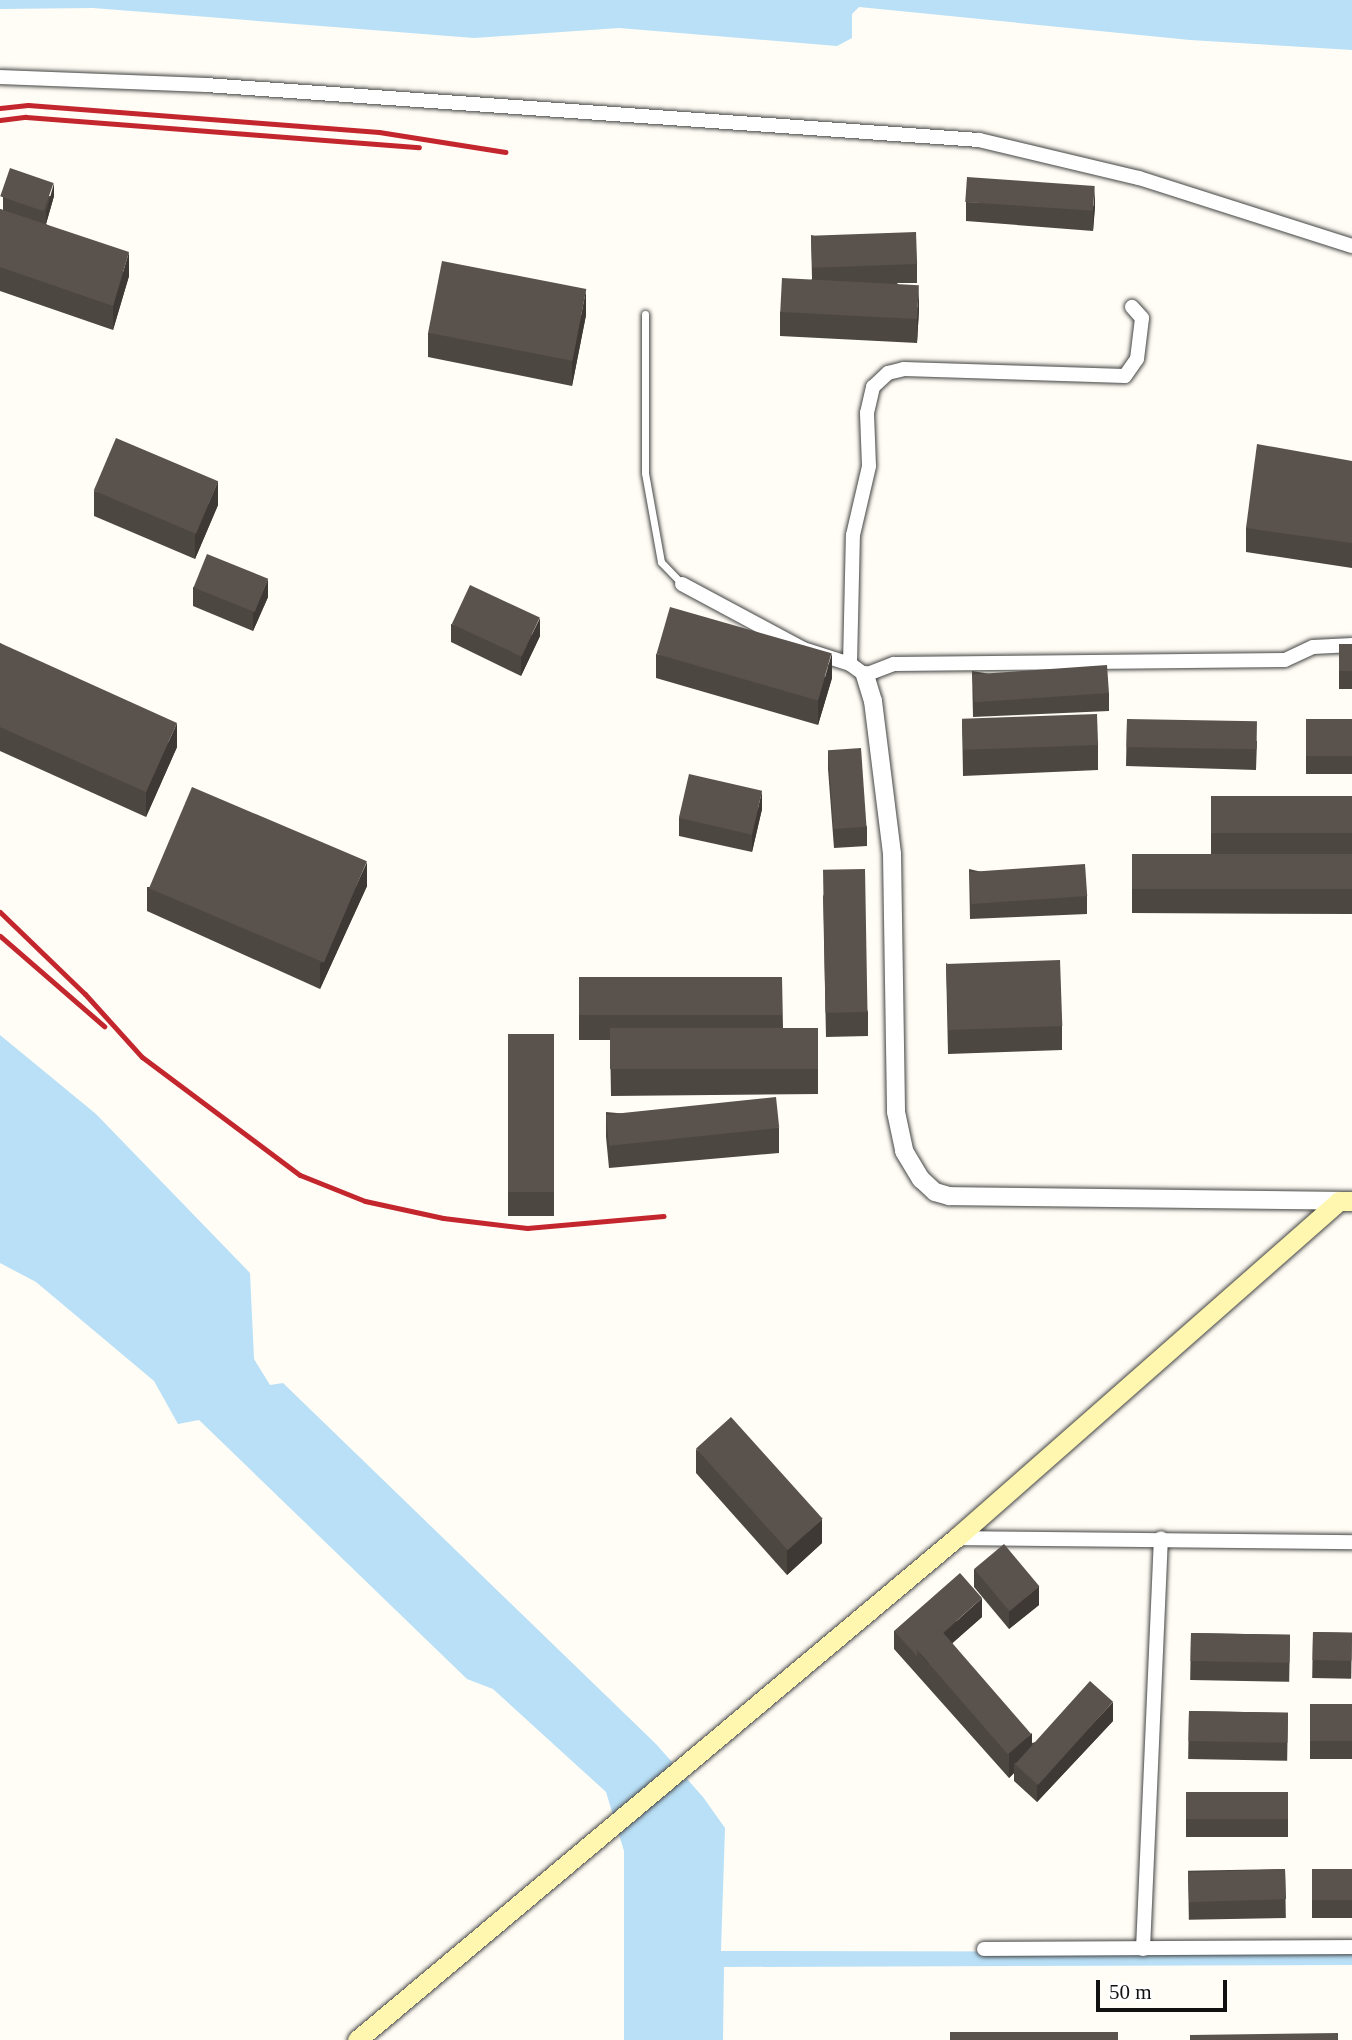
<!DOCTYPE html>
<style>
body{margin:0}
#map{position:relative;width:1352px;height:2040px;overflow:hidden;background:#fffdf5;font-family:Georgia,serif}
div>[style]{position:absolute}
.water>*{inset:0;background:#b9e0f7}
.roads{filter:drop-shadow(0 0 2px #444) drop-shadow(0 0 2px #444)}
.service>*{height:7px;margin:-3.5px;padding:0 3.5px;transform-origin:3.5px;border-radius:3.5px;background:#fff}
.minor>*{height:14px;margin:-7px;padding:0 7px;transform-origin:7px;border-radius:7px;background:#fff}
.tertiary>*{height:18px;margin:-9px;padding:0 9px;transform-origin:9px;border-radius:9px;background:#fff}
.secondary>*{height:19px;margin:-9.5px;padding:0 9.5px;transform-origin:9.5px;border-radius:9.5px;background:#fff6b0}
.rail>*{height:5px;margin:-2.5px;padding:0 2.5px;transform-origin:2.5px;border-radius:2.5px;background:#c4262e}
.wall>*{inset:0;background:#4d4742;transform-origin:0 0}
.shaded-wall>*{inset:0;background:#3f3936}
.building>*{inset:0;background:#5a524d;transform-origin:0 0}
span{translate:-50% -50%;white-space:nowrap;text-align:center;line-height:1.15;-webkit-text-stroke:7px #fff;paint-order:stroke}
.scale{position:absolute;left:1096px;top:1980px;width:131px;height:32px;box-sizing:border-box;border:4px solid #111;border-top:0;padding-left:9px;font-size:21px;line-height:24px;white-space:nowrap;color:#111;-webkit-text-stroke:5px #fff;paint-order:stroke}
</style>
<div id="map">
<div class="water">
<div style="clip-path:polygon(0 0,1352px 0,1352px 50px,1190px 40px,859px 7px,852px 14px,852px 38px,837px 46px,619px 28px,474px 38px,93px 8px,0 9px)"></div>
<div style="clip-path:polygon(0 1035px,96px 1114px,250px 1273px,254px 1359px,270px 1385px,283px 1383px,656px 1744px,703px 1797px,725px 1828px,721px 1951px,1352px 1952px,1352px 1965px,724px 1967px,723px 2040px,624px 2040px,624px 1851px,606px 1792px,493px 1689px,467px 1679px,199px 1420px,178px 1424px,154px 1381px,36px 1282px,0 1263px)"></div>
</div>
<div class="roads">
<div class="service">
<div style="left:645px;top:314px;width:159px;rotate:90deg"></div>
<div style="left:645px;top:473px;width:90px;rotate:79.8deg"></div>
<div style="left:661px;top:562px;width:30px;rotate:46deg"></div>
</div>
<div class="minor">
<div style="left:0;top:77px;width:206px;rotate:2.2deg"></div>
<div style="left:206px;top:85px;width:775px;rotate:4.07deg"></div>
<div style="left:979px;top:140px;width:164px;rotate:13.4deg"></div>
<div style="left:1139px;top:178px;width:224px;rotate:17.7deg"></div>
<div style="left:682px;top:584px;width:137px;rotate:28.2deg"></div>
<div style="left:803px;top:649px;width:49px;rotate:17.7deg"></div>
<div style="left:850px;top:664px;width:19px;rotate:36deg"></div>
<div style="left:865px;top:675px;width:31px;rotate:-21deg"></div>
<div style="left:894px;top:664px;width:391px;rotate:-0.6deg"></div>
<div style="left:1285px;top:660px;width:31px;rotate:-25deg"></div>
<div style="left:1313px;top:647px;width:39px;rotate:-3deg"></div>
<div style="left:850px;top:664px;width:129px;rotate:-88.7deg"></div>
<div style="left:853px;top:535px;width:71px;rotate:-76.9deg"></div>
<div style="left:869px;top:466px;width:53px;rotate:-92.2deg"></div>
<div style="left:867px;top:413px;width:27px;rotate:-77deg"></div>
<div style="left:873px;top:387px;width:21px;rotate:-43deg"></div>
<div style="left:888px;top:373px;width:16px;rotate:-14deg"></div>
<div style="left:904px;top:369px;width:221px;rotate:1.8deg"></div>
<div style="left:1125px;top:376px;width:21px;rotate:-55deg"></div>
<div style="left:1137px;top:359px;width:41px;rotate:-83deg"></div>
<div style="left:1142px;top:318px;width:15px;rotate:-132deg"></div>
<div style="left:956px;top:1538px;width:396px;rotate:0.6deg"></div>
<div style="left:984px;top:1949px;width:368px;rotate:-0.3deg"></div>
<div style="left:1143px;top:1949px;width:411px;rotate:-87.5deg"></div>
</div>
<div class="tertiary">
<div style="left:865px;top:675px;width:27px;rotate:73deg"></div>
<div style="left:873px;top:701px;width:154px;rotate:82.9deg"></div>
<div style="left:892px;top:854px;width:258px;rotate:89.1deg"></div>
<div style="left:896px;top:1112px;width:40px;rotate:78deg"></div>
<div style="left:904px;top:1151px;width:33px;rotate:59deg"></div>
<div style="left:921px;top:1179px;width:19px;rotate:43deg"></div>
<div style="left:935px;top:1192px;width:15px;rotate:16deg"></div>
<div style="left:949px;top:1196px;width:390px;rotate:0.7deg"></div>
</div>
<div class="secondary">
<div style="left:357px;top:2040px;width:782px;rotate:-39.97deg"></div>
<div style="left:956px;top:1538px;width:510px;rotate:-41.34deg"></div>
<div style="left:1339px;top:1201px;width:13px"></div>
</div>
</div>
<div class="rail">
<div style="left:0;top:108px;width:28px;rotate:-6deg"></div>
<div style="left:28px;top:105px;width:352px;rotate:4.4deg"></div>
<div style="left:379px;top:132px;width:128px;rotate:9deg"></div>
<div style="left:0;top:120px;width:26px;rotate:-7deg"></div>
<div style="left:26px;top:117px;width:394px;rotate:4.4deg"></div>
<div style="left:0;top:912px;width:118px;rotate:44deg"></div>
<div style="left:85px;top:994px;width:85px;rotate:47.9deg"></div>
<div style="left:142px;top:1057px;width:197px;rotate:36.8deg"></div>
<div style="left:300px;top:1175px;width:70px;rotate:21.8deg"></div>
<div style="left:365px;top:1201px;width:80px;rotate:12.3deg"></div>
<div style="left:443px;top:1218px;width:85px;rotate:6.8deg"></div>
<div style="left:527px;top:1228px;width:137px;rotate:-5deg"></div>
<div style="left:0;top:936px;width:138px;rotate:40.9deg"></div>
</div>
<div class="wall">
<div style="clip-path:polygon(54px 196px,46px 224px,129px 276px,113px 330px,0 291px,0 209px,3px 210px,3px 197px)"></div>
<div style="clip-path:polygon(966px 202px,1095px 206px,1093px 231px,966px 221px)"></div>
<div style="clip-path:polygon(811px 235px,917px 264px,917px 283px,897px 283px,919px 309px,917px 343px,780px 336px,780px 312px,812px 279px)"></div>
<div style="clip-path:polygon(586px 315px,572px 386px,428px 357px,428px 333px)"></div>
<div style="clip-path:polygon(1352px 461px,1352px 568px,1246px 552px,1246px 528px)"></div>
<div style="clip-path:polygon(94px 491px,218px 505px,195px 559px,94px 516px)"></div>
<div style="clip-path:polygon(193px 587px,268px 597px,253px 631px,193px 606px)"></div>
<div style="clip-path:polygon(451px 624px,540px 636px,521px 676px,451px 642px)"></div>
<div style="clip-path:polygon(0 643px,177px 747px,146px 817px,0 751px)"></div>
<div style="left:1339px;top:644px;width:13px;height:45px"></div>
<div style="clip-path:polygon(656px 654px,832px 678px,818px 725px,656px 678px)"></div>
<div style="clip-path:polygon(972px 671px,1109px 693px,1109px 711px,973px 717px)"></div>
<div style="clip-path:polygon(1127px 719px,1257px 741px,1256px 770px,1126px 766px)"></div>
<div style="left:1306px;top:719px;width:46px;height:55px"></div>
<div style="clip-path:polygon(962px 720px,1098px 745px,1098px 770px,963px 776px)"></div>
<div style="clip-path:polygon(828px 750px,867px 827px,867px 846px,834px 848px,828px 769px)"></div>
<div style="clip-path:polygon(1352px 796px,1352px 914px,1132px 913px,1132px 854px,1211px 855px,1211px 797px)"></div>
<div style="clip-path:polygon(762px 809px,752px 852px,679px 836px,679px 818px)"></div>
<div style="clip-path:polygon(969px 869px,1087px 896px,1087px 914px,970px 919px)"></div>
<div style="clip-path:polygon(367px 886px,320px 989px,147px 911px,147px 887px)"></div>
<div style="clip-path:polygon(823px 894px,868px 1012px,868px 1036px,826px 1037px)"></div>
<div style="clip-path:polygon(946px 963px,1062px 1026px,1062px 1050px,948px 1054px)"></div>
<div style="clip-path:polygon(579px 977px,782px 977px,783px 1028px,818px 1028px,818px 1094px,611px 1096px,610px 1040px,579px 1040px)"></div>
<div style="left:508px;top:1034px;width:46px;height:182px"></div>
<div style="clip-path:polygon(606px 1112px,779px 1128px,779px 1153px,609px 1168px,606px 1137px)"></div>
<div style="clip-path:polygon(696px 1449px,822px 1543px,787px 1575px,696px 1473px)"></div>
<div style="clip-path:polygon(974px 1569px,1039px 1605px,1009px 1629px,974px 1587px)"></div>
<div style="clip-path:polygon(982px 1617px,952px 1643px,1032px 1743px,1113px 1721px,1037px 1802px,1014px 1781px,1014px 1773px,1009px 1778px,894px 1649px,894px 1631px)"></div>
<div style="left:1313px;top:1632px;width:39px;height:46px;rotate:1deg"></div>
<div style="left:1191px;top:1633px;width:99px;height:47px;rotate:1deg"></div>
<div style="left:1310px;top:1704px;width:42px;height:55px"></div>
<div style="left:1189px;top:1711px;width:99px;height:48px;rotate:1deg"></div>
<div style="left:1288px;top:1792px;width:45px;height:102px;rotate:90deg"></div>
<div style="left:1285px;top:1869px;width:49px;height:97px;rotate:89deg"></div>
<div style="left:1352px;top:1869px;width:49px;height:40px;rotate:90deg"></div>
</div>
<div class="shaded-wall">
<div style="clip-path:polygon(54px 183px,54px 196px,46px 224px,46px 212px)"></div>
<div style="clip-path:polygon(1095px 187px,1095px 206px,1093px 231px,1093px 212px)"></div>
<div style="clip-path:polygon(129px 252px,129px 276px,113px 330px,113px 306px)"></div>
<div style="clip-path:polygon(919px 284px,919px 309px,917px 343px,917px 318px)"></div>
<div style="clip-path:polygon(586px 290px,586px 315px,572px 386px,572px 362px)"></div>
<div style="clip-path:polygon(218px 481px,218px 505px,195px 559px,195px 535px)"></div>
<div style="clip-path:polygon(268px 579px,268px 597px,253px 631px,253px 613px)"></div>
<div style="clip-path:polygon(540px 618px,540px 636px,521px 676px,521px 657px)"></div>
<div style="clip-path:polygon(832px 653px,832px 678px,818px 725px,818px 701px)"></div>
<div style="clip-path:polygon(177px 723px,177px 747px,146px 817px,146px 792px)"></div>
<div style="clip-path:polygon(762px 791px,762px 809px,752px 852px,752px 834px)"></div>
<div style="clip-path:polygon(367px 862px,367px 886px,320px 989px,320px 965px)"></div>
<div style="clip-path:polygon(822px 1519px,822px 1543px,787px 1575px,787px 1550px)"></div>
<div style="clip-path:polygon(1039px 1586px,1039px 1605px,1009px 1629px,1009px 1611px)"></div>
<div style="clip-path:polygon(982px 1598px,982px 1617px,929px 1664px,920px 1654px)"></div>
<div style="clip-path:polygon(1113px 1702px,1113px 1721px,1037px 1802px,1037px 1783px)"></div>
<div style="clip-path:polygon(1032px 1733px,1032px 1757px,1014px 1763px,1014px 1773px,1009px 1778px,1009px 1753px)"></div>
</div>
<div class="building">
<div style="left:10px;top:168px;width:46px;height:30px;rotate:19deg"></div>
<div style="left:967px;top:177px;width:128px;height:25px;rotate:4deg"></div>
<div style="clip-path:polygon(0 209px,129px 252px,113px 306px,0 267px)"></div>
<div style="left:916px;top:232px;width:32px;height:105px;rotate:88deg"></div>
<div style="left:442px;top:261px;width:147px;height:73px;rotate:11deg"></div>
<div style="left:782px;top:278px;width:137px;height:34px;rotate:3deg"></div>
<div style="left:116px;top:438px;width:111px;height:57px;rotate:23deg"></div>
<div style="clip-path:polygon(1257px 444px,1352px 461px,1352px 543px,1246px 528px)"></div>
<div style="left:207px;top:554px;width:66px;height:36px;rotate:22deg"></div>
<div style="left:470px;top:585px;width:77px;height:43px;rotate:25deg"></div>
<div style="left:670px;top:607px;width:168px;height:49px;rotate:16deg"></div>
<div style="clip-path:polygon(0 643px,177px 723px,146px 792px,0 727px)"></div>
<div style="left:1339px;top:644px;width:13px;height:27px"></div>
<div style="left:1107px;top:665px;width:28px;height:135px;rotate:86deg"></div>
<div style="left:1097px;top:714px;width:31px;height:135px;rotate:88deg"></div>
<div style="left:1127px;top:719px;width:130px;height:28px;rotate:1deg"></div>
<div style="left:1306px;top:719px;width:46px;height:37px"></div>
<div style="left:861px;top:748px;width:79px;height:33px;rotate:86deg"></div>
<div style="left:689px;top:774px;width:75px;height:45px;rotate:13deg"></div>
<div style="left:192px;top:787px;width:190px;height:110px;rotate:23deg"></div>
<div style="left:1352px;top:796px;width:37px;height:141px;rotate:90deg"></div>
<div style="left:1132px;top:854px;width:220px;height:35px"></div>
<div style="left:1085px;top:864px;width:32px;height:116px;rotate:86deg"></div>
<div style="left:865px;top:869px;width:143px;height:42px;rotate:89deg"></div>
<div style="left:1060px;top:960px;width:66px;height:114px;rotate:88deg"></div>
<div style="left:579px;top:977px;width:203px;height:38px"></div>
<div style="left:818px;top:1028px;width:41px;height:208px;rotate:90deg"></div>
<div style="left:508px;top:1034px;width:46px;height:158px"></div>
<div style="left:776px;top:1097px;width:31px;height:171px;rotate:84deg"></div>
<div style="left:731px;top:1417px;width:137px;height:47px;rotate:48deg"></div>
<div style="left:1004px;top:1544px;width:55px;height:39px;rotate:50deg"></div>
<div style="clip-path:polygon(960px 1573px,982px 1598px,943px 1633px,940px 1629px,917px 1650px,917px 1656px,894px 1631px)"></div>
<div style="left:940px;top:1629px;width:139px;height:31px;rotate:49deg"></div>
<div style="left:1313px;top:1632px;width:39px;height:28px;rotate:1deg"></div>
<div style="left:1191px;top:1633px;width:99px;height:28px;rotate:1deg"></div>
<div style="left:1090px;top:1681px;width:31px;height:112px;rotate:42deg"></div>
<div style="left:1310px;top:1704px;width:42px;height:37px"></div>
<div style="left:1189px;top:1711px;width:99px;height:30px;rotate:1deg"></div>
<div style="left:1288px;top:1792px;width:27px;height:102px;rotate:90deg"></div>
<div style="left:1285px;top:1869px;width:30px;height:97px;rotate:88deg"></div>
<div style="left:1352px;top:1869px;width:31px;height:40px;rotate:90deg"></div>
<div style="left:950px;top:2032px;width:168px;height:8px"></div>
<div style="clip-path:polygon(1338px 2033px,1338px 2040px,1190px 2040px,1190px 2035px)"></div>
</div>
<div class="scale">50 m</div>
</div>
